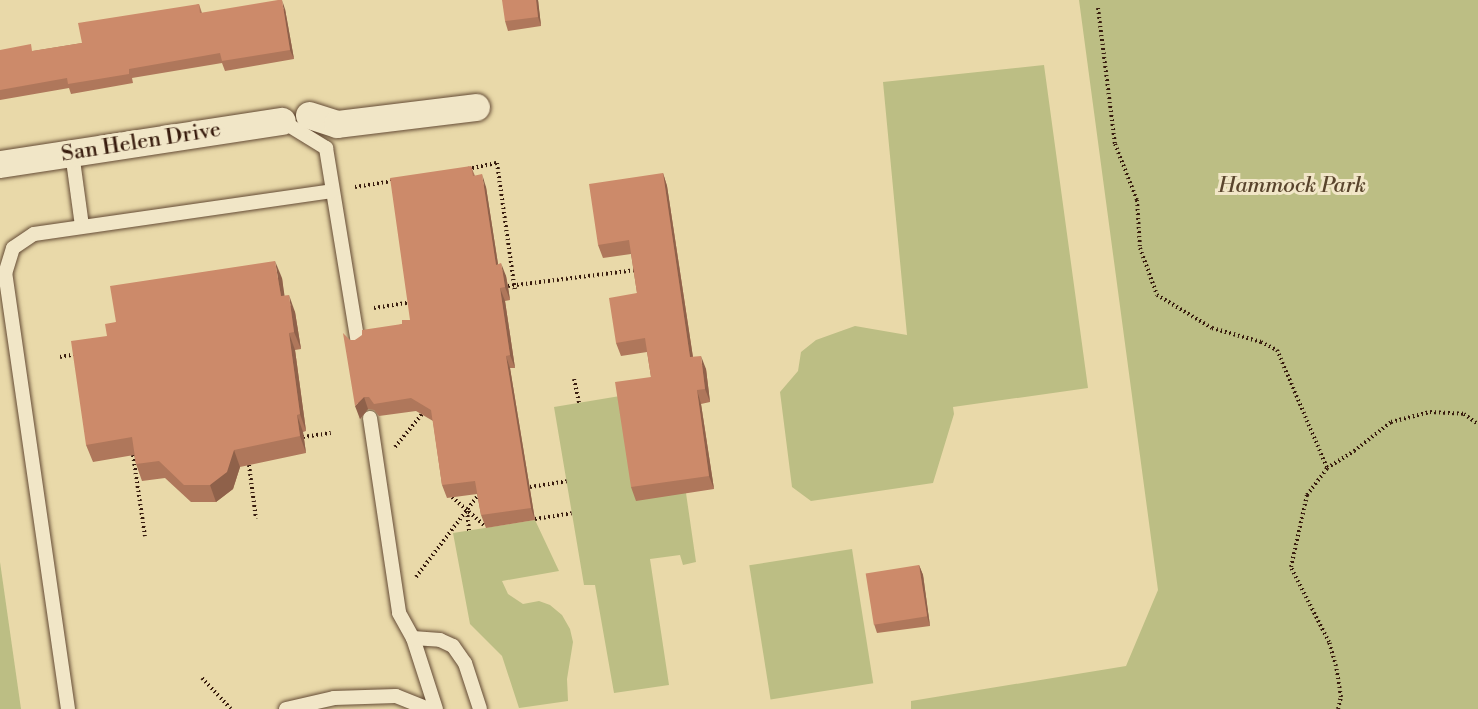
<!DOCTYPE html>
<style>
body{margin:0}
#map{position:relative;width:1478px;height:709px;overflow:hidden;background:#e9d9a9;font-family:"Libre Bodoni",serif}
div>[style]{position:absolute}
.green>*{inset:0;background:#bcbe84;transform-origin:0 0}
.path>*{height:4px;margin-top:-2px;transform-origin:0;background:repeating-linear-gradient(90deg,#381c0e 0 1.5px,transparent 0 4.5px)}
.roads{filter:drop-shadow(0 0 2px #644b35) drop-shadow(0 0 2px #644b35)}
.service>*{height:14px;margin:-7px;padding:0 7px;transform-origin:7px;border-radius:7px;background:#f1e6c7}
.minor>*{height:27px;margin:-13.5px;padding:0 13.5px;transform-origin:13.5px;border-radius:13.5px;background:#f1e6c7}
.wall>*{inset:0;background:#af775b}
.shaded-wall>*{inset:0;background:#8f614a}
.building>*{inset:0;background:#cc8a6a;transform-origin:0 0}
span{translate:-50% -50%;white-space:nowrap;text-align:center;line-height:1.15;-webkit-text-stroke:6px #f1e6c7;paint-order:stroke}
.street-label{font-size:22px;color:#381c0e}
.park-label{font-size:22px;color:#59442c;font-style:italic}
</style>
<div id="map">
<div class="green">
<div style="clip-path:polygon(1079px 0,1478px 0,1478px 709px,911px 709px,911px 701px,1126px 666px,1158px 590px)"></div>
<div style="clip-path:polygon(1044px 65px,1088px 388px,953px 407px,954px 414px,933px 483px,811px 501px,792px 487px,780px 392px,798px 371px,801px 352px,816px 340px,855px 326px,907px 335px,883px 82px)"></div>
<div style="clip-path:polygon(620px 396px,686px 493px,696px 562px,683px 565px,680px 555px,650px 559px,669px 685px,614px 693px,595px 585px,584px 585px,554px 407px)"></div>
<div style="clip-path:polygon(535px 520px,559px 571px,502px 581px,508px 594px,523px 604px,539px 601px,550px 605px,562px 615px,570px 629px,573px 642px,567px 679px,568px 701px,519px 708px,502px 656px,470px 624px,453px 533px)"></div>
<div style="left:852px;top:549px;width:136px;height:104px;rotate:81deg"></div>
<div style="clip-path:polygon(0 562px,21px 709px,0 709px)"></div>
</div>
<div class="path">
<div style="left:1098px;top:8px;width:137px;rotate:82.9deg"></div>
<div style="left:1115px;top:144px;width:60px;rotate:68.6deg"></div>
<div style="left:1137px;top:200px;width:48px;rotate:86.4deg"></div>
<div style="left:1140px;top:248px;width:50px;rotate:70.1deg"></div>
<div style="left:1157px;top:295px;width:64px;rotate:31deg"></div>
<div style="left:1212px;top:328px;width:51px;rotate:15.9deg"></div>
<div style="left:1261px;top:342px;width:18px;rotate:27deg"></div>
<div style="left:1277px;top:350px;width:128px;rotate:67deg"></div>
<div style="left:468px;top:169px;width:30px;rotate:-12deg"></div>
<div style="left:497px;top:163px;width:129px;rotate:82deg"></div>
<div style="left:355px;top:187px;width:39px;rotate:-9deg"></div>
<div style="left:508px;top:286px;width:129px;rotate:-7.1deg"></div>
<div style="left:374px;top:308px;width:37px;rotate:-9deg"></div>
<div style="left:60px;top:357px;width:17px;rotate:-10deg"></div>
<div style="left:574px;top:379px;width:25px;rotate:78deg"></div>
<div style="left:303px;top:437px;width:28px;rotate:-8deg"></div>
<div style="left:395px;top:447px;width:43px;rotate:-50.7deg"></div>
<div style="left:133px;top:455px;width:82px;rotate:81.6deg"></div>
<div style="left:249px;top:465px;width:54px;rotate:82.6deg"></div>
<div style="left:530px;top:487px;width:37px;rotate:-9deg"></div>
<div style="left:452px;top:497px;width:44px;rotate:41.3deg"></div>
<div style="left:467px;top:511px;width:20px;rotate:84deg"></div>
<div style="left:535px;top:519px;width:37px;rotate:-9deg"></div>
<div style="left:416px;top:577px;width:104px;rotate:-52.8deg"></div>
<div style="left:202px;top:678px;width:42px;rotate:46.9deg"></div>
<div style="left:1338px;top:709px;width:12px;rotate:-76deg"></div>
<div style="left:1341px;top:697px;width:31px;rotate:-99deg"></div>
<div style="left:1336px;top:666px;width:25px;rotate:-106deg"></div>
<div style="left:1329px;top:642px;width:84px;rotate:-116.9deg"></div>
<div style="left:1291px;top:567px;width:74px;rotate:-77.5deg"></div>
<div style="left:1307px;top:495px;width:34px;rotate:-53deg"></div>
<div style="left:1327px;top:468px;width:32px;rotate:-32deg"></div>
<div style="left:1354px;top:451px;width:47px;rotate:-38.1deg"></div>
<div style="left:1391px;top:422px;width:40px;rotate:-14.4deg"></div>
<div style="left:1430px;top:412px;width:34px;rotate:3deg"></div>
<div style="left:1464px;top:414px;width:17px;rotate:36deg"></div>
</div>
<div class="roads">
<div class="service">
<div style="left:282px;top:121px;width:52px;rotate:31.5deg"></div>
<div style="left:326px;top:148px;width:199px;rotate:80.7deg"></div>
<div style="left:72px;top:153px;width:74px;rotate:82.2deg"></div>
<div style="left:370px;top:418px;width:197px;rotate:81.5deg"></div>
<div style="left:399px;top:613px;width:29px;rotate:61deg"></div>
<div style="left:413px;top:638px;width:75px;rotate:72.1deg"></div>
<div style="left:413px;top:638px;width:27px;rotate:4deg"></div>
<div style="left:440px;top:640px;width:14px;rotate:25deg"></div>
<div style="left:453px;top:646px;width:21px;rotate:55deg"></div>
<div style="left:465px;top:663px;width:48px;rotate:71.9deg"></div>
<div style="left:68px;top:709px;width:440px;rotate:-98.2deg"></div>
<div style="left:5px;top:274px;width:27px;rotate:-73deg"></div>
<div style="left:13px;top:248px;width:25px;rotate:-34deg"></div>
<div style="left:34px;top:234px;width:301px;rotate:-8.2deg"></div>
<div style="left:286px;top:709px;width:49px;rotate:-12.9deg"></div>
<div style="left:334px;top:698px;width:62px;rotate:-1.8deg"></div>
<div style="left:396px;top:696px;width:35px;rotate:22deg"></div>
</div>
<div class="minor">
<div style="left:309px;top:115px;width:29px;rotate:18deg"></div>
<div style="left:337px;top:124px;width:140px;rotate:-7deg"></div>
<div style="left:0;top:164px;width:285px;rotate:-8.7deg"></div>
</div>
</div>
<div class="wall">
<div style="clip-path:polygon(538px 0,541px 26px,508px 31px,505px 21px)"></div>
<div style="clip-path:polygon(199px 4px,202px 13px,285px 9px,294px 59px,225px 71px,222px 63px,132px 78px,133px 83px,71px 94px,69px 88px,0 100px,0 50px,33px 51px,82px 43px)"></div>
<div style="clip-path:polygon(471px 166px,475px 176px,486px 187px,498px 264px,506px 276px,508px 286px,510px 300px,505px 301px,515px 368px,510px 368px,535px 520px,486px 528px,481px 515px,477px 494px,447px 498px,442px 485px,433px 421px,416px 411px,379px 416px,374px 410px,368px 409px,360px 419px,350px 340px,355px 340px,402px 324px,410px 320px)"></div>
<div style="clip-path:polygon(663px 173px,667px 186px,693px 357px,706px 369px,710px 402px,701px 404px,714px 489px,636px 501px,631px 487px,651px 377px,647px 352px,621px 356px,616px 343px,637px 293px,631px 254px,603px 258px,598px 245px)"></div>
<div style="clip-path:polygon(282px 278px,284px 296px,295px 312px,301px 349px,295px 350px,306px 431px,303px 432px,306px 453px,240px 467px,233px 489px,216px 502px,191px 502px,165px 478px,142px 481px,136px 464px,134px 455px,93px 462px,86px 445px,107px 336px,116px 322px)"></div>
<div style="clip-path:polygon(919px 565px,923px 575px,930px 626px,877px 633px,874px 624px)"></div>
</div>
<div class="shaded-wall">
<div style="clip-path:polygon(282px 0,285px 9px,294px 59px,290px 50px)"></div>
<div style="clip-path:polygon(536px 0,538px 0,541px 26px,538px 17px)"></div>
<div style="clip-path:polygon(663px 173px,667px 186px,695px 371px,690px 357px)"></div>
<div style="clip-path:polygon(482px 174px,486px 187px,500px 277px,496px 265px)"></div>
<div style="clip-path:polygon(275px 261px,282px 278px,287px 313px,281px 296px)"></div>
<div style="clip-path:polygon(501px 263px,506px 276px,510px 300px,505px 287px)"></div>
<div style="clip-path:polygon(500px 288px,505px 301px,515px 368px,510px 355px)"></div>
<div style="clip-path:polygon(289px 295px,295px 312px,301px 349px,294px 332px)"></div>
<div style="clip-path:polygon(289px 333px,295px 350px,306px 431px,300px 414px)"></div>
<div style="clip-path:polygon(506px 356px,510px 368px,535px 520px,531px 508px)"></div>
<div style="clip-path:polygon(701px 356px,706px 369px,710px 402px,705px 389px)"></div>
<div style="clip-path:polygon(697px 390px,701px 404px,714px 489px,709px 476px)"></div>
<div style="clip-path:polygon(364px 397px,368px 409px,360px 419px,355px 406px)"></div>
<div style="clip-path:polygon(297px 415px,303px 432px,306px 453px,300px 436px)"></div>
<div style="clip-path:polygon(234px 450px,240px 467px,233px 489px,216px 502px,210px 485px)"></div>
<div style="clip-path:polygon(919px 565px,923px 575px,930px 626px,927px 616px)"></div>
</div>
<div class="building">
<div style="clip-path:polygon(278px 0,282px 0,290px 50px,222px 61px,220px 53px,129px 69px,129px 74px,68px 84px,67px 78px,0 90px,0 50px,31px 44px,32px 51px,82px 43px,78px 23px,199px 4px,200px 13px)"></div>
<div style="clip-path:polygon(502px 0,536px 0,538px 17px,505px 21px)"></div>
<div style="clip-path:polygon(471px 166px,473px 176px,482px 174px,496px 265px,501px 263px,503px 274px,505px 287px,500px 288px,510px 355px,506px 356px,531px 508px,481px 515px,475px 481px,442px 485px,431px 410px,411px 398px,374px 404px,369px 397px,364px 397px,355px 406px,343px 333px,350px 340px,355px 340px,362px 335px,362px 330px,402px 324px,402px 320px,410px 320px,390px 178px)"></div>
<div style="clip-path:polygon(663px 173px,690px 357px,701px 356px,705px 389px,697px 390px,709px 476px,631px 487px,615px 382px,651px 377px,645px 338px,616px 343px,609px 298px,637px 293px,629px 240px,598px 245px,589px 184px)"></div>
<div style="clip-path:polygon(275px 261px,281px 296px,289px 295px,294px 332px,289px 333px,300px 414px,297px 415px,300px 436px,234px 450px,227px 472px,210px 485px,184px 485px,159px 461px,136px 464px,132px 437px,86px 445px,71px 341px,107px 336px,105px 324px,116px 322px,110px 286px)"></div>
<div style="left:919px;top:565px;width:52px;height:54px;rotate:81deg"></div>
</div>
<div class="street-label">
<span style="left:141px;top:142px;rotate:-9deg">San Helen Drive</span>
</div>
<div class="park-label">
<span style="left:1292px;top:186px">Hammock Park</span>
</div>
</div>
